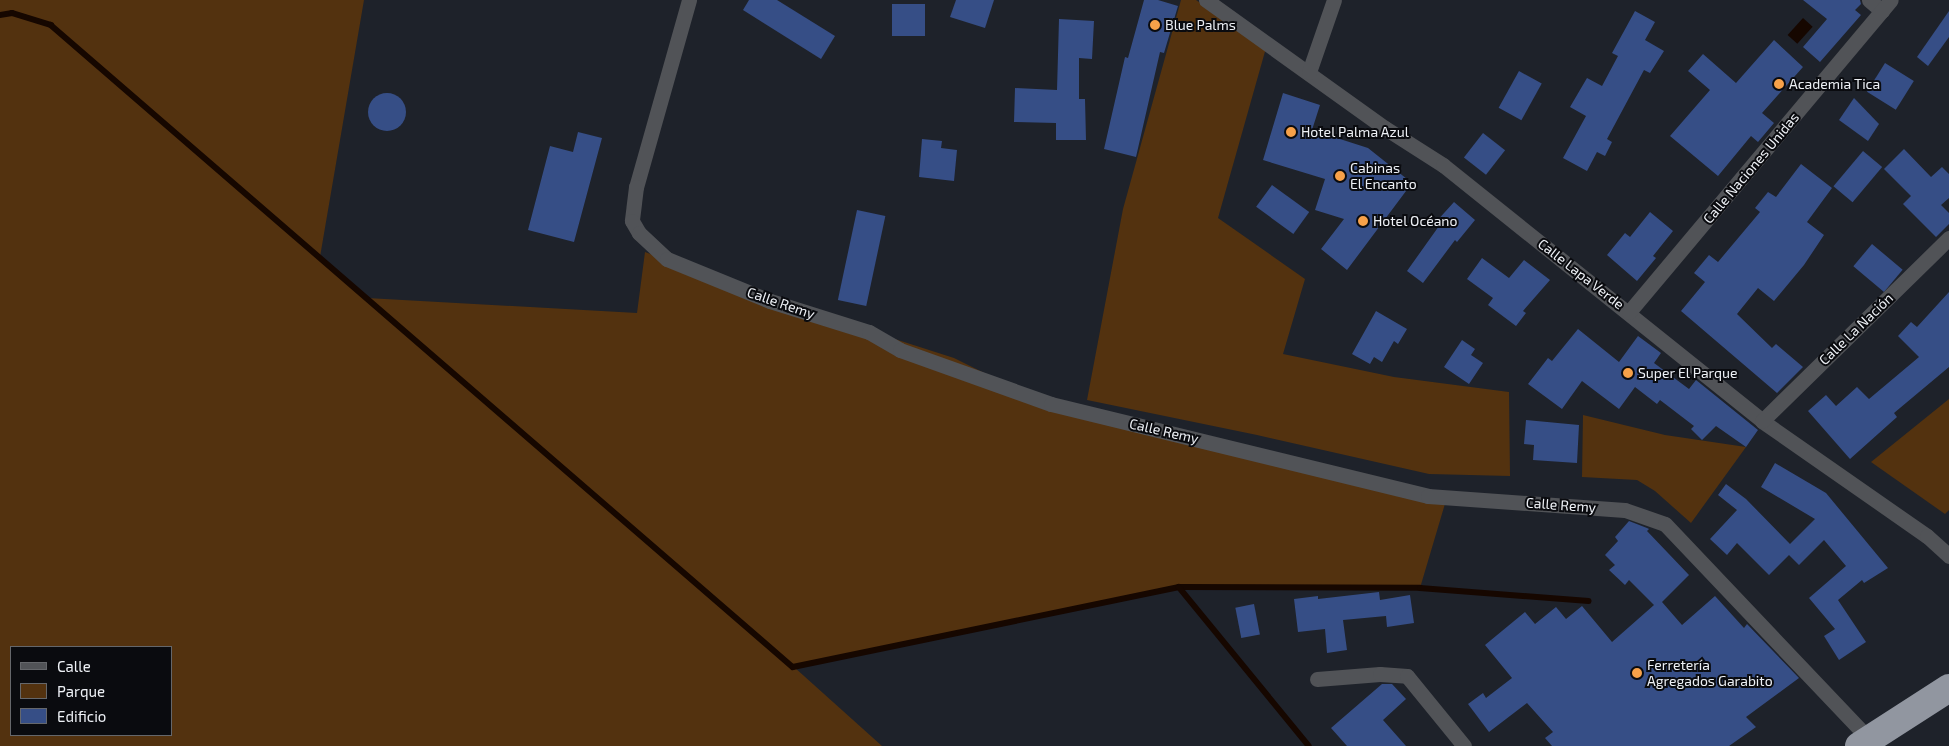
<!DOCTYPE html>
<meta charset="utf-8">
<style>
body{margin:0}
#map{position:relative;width:1949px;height:746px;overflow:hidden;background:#1e222a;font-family:"Exo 2",sans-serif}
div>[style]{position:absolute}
.green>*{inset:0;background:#53320f}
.water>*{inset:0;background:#160700;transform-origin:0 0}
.stream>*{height:5.5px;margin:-2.75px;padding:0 2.75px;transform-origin:2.75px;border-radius:2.75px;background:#160700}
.building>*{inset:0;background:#364e86;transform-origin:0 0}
.round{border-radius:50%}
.street>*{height:15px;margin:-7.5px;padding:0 7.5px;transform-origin:7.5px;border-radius:7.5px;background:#515357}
.highway>*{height:28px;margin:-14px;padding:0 14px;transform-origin:14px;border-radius:14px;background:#9196a0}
.dots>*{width:14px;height:14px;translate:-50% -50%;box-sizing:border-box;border:2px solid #0a0b0f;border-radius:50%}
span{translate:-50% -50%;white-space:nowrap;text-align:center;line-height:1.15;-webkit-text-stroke:4px #0a0b0f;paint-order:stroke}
.poi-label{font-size:14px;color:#eef1f6}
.left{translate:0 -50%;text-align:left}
.street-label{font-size:14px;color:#eef1f6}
.legend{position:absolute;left:10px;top:646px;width:162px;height:90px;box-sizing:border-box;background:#0a0b0f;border:1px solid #65676b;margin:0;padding:6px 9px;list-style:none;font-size:15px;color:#eef1f6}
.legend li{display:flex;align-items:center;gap:10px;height:25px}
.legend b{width:25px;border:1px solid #65676b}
</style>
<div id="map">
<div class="green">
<div style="clip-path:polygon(evenodd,0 0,364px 0,320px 257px,367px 298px,637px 313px,645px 252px,795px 307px,954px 358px,1043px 402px,1447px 497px,1420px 588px,1179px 587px,794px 667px,882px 746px,0 746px,0 0,11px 647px,171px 647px,171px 735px,11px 735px,11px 647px)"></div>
<div style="clip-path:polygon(1181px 0,1196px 0,1266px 48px,1218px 218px,1305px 279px,1283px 354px,1394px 377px,1509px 392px,1510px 476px,1429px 474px,1257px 435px,1087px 400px,1123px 209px)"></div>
<div style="clip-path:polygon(1949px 399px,1949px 510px,1945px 514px,1871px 462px)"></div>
<div style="clip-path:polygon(1583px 415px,1665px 435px,1746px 447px,1691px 523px,1655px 491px,1637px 480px,1582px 477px)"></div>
</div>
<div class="water">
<div style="left:1803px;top:18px;width:13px;height:23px;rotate:42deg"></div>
</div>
<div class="stream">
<div style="left:0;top:15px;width:12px;rotate:-9deg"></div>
<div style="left:12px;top:13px;width:41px;rotate:17.1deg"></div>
<div style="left:51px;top:25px;width:981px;rotate:40.87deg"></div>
<div style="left:793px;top:667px;width:394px;rotate:-11.7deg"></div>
<div style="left:1179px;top:587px;width:241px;rotate:0.2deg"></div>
<div style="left:1420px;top:588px;width:169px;rotate:4.4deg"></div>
<div style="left:1179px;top:587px;width:205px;rotate:50.7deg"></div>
</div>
<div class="building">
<div style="clip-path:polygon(749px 0,777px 0,835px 36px,821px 59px,743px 10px)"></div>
<div style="clip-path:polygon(956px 0,994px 0,985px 28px,950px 17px)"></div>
<div style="clip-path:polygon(1144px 0,1158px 0,1178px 6px,1164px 53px,1160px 52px,1136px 157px,1104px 149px,1125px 57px,1128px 58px)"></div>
<div style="clip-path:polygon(1803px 0,1860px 0,1861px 4px,1855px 10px,1861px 15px,1820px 62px,1803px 47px,1827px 19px)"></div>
<div style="left:892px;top:4px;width:33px;height:32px"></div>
<div style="clip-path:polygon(1635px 11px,1655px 22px,1645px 40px,1664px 51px,1650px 73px,1644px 70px,1607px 139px,1612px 142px,1605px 156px,1597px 152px,1587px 171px,1563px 158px,1586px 116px,1570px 107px,1587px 78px,1602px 86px,1618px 56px,1612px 53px)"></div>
<div style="clip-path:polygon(1949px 11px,1949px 37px,1928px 66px,1917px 57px)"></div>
<div style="clip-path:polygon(1059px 19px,1094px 21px,1092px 59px,1079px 58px,1079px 99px,1085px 99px,1086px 140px,1056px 140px,1056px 123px,1014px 122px,1015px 88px,1057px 90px)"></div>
<div style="clip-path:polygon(1774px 40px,1803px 67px,1762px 113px,1774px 123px,1758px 142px,1751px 136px,1718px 176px,1670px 136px,1710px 90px,1688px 71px,1703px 54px,1736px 83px)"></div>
<div style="left:1885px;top:63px;width:34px;height:34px;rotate:32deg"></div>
<div style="left:1519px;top:71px;width:26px;height:42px;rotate:29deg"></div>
<div style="clip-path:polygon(1283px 93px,1320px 105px,1312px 130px,1368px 148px,1412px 183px,1347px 270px,1321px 249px,1344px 219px,1315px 210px,1325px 179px,1263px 160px)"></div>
<div class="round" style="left:368px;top:93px;width:38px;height:38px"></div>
<div style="clip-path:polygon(1854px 98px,1879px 124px,1868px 141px,1839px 120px)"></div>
<div style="clip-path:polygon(578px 132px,602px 138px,574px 242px,528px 230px,550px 146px,573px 152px)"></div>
<div style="left:1483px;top:133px;width:28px;height:31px;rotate:38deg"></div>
<div style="clip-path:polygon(922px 139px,942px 141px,941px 148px,957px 150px,954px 181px,919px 177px)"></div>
<div style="clip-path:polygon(1904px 149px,1931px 177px,1942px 167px,1949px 174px,1949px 198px,1941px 205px,1949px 213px,1949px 224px,1936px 237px,1903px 204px,1911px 196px,1884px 169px)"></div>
<div style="left:1863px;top:151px;width:25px;height:46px;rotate:40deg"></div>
<div style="clip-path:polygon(1801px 164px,1832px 188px,1807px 222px,1824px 235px,1804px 265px,1774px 301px,1758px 288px,1737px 314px,1772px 348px,1776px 344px,1803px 367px,1777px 393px,1681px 311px,1705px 282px,1694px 273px,1709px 255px,1718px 262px,1760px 212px,1755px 208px,1768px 192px,1776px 197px)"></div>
<div style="left:1272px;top:185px;width:46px;height:27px;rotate:36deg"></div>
<div style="clip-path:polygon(1454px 202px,1475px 220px,1457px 242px,1455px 240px,1423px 283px,1407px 271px,1439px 226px,1435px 223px)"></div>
<div style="left:857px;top:210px;width:29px;height:92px;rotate:12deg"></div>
<div style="clip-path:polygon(1650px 212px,1673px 231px,1653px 256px,1656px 258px,1637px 281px,1607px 255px,1625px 233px,1630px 237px)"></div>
<div style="left:1872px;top:244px;width:40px;height:29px;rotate:40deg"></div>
<div style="clip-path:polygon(1482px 258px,1509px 278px,1524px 260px,1550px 280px,1523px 311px,1526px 313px,1516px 326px,1488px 305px,1493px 298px,1467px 279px)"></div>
<div style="clip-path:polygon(1949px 292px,1949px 367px,1894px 413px,1897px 417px,1850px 459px,1808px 411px,1826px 395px,1836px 406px,1857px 387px,1869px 399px,1919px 357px,1898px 336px,1911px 322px,1917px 327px)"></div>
<div style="clip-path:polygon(1376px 311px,1407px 329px,1398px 344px,1394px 341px,1382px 362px,1374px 357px,1370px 364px,1352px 354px)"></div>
<div style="clip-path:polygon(1578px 329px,1619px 362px,1638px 336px,1661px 353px,1654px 363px,1689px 389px,1696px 380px,1758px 430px,1746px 447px,1716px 426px,1702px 440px,1691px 429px,1694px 426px,1660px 400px,1657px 404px,1635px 387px,1619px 409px,1582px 381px,1562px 409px,1528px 384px,1548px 358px,1552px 361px)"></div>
<div style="clip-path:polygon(1462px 340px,1475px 349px,1471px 355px,1483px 363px,1469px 384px,1444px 367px)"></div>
<div style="clip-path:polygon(1526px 420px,1579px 425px,1577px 463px,1533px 460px,1534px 445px,1524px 444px)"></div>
<div style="clip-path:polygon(1775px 463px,1826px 493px,1888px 568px,1864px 583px,1862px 580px,1838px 600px,1866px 642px,1839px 660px,1824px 636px,1835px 629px,1809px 598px,1846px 566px,1824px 540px,1799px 565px,1789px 555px,1769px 575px,1737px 543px,1727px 555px,1710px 539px,1737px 510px,1718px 495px,1726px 484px,1746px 499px,1790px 544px,1815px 519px,1761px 487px)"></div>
<div style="clip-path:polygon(1629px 521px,1647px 528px,1649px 529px,1647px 531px,1689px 575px,1662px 602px,1682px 625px,1715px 596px,1744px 628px,1747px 624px,1799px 678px,1746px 717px,1756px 727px,1729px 746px,1552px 746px,1545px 738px,1553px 732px,1527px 703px,1489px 732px,1468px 704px,1483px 693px,1486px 698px,1512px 678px,1485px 645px,1525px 612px,1535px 624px,1556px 607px,1566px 619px,1582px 606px,1612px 642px,1654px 605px,1629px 580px,1625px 585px,1609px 570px,1615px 565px,1605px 555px,1618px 541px,1615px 537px)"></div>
<div style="clip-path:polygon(1379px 592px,1380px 600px,1410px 595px,1414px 623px,1387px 627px,1386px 616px,1343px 620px,1347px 650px,1327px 653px,1325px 629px,1298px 632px,1294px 599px,1318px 596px,1318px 599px)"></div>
<div style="left:1254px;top:604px;width:31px;height:19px;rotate:79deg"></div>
<div style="clip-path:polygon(1382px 684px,1392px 684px,1406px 699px,1383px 720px,1406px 746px,1347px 746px,1331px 728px)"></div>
</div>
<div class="street">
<div style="left:689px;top:0;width:194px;rotate:105.8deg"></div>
<div style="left:636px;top:187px;width:34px;rotate:97deg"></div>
<div style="left:632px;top:221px;width:14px;rotate:60deg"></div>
<div style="left:639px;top:233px;width:38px;rotate:43deg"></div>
<div style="left:667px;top:259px;width:111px;rotate:22.2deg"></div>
<div style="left:770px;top:301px;width:104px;rotate:17.4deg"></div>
<div style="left:869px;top:332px;width:36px;rotate:30deg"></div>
<div style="left:900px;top:350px;width:160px;rotate:19.7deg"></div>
<div style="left:1051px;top:404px;width:388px;rotate:13.7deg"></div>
<div style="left:1428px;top:496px;width:197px;rotate:4.1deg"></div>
<div style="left:1625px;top:510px;width:42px;rotate:19.3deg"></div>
<div style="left:1665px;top:524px;width:296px;rotate:46.5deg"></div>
<div style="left:1206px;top:0;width:220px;rotate:35.6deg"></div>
<div style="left:1385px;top:128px;width:69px;rotate:32.5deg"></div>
<div style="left:1443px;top:165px;width:409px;rotate:38.7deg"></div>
<div style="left:1762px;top:421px;width:201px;rotate:34.9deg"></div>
<div style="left:1927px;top:536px;width:30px;rotate:42deg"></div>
<div style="left:1869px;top:0;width:17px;rotate:40deg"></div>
<div style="left:1309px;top:72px;width:76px;rotate:-70.9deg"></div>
<div style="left:1629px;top:312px;width:407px;rotate:-50deg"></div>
<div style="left:1762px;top:421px;width:262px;rotate:-44.4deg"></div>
<div style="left:1317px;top:679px;width:63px;rotate:-4.5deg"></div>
<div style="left:1380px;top:674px;width:27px;rotate:4deg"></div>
<div style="left:1407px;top:676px;width:90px;rotate:50.8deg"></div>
</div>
<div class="highway">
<div style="left:1859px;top:746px;width:107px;rotate:-32.8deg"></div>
</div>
<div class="dots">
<div style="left:1155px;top:25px;background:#f7a149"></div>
<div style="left:1779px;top:84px;background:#f7a149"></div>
<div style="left:1291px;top:132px;background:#f7a149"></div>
<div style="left:1340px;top:176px;background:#f7a149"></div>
<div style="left:1363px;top:221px;background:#f7a149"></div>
<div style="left:1628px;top:373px;background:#f7a149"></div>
<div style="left:1637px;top:673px;background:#f7a149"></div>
</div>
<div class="poi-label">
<span class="left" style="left:1165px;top:25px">Blue Palms</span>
<span class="left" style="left:1789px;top:84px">Academia Tica</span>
<span class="left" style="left:1301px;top:132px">Hotel Palma Azul</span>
<span class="left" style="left:1350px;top:176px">Cabinas<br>El Encanto</span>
<span class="left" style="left:1373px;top:221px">Hotel Océano</span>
<span class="left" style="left:1638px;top:373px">Super El Parque</span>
<span class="left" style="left:1647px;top:673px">Ferretería<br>Agregados Garabito</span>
</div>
<div class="street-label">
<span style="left:1751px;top:168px;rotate:-50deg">Calle Naciones Unidas</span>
<span style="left:1581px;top:274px;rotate:38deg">Calle Lapa Verde</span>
<span style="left:781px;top:303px;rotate:19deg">Calle Remy</span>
<span style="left:1856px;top:329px;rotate:-44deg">Calle La Nación</span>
<span style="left:1164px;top:431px;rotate:13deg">Calle Remy</span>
<span style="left:1561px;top:505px;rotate:4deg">Calle Remy</span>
</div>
<ul class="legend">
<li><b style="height:6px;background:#515357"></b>Calle</li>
<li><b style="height:14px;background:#53320f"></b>Parque</li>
<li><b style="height:14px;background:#364e86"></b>Edificio</li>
</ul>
</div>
